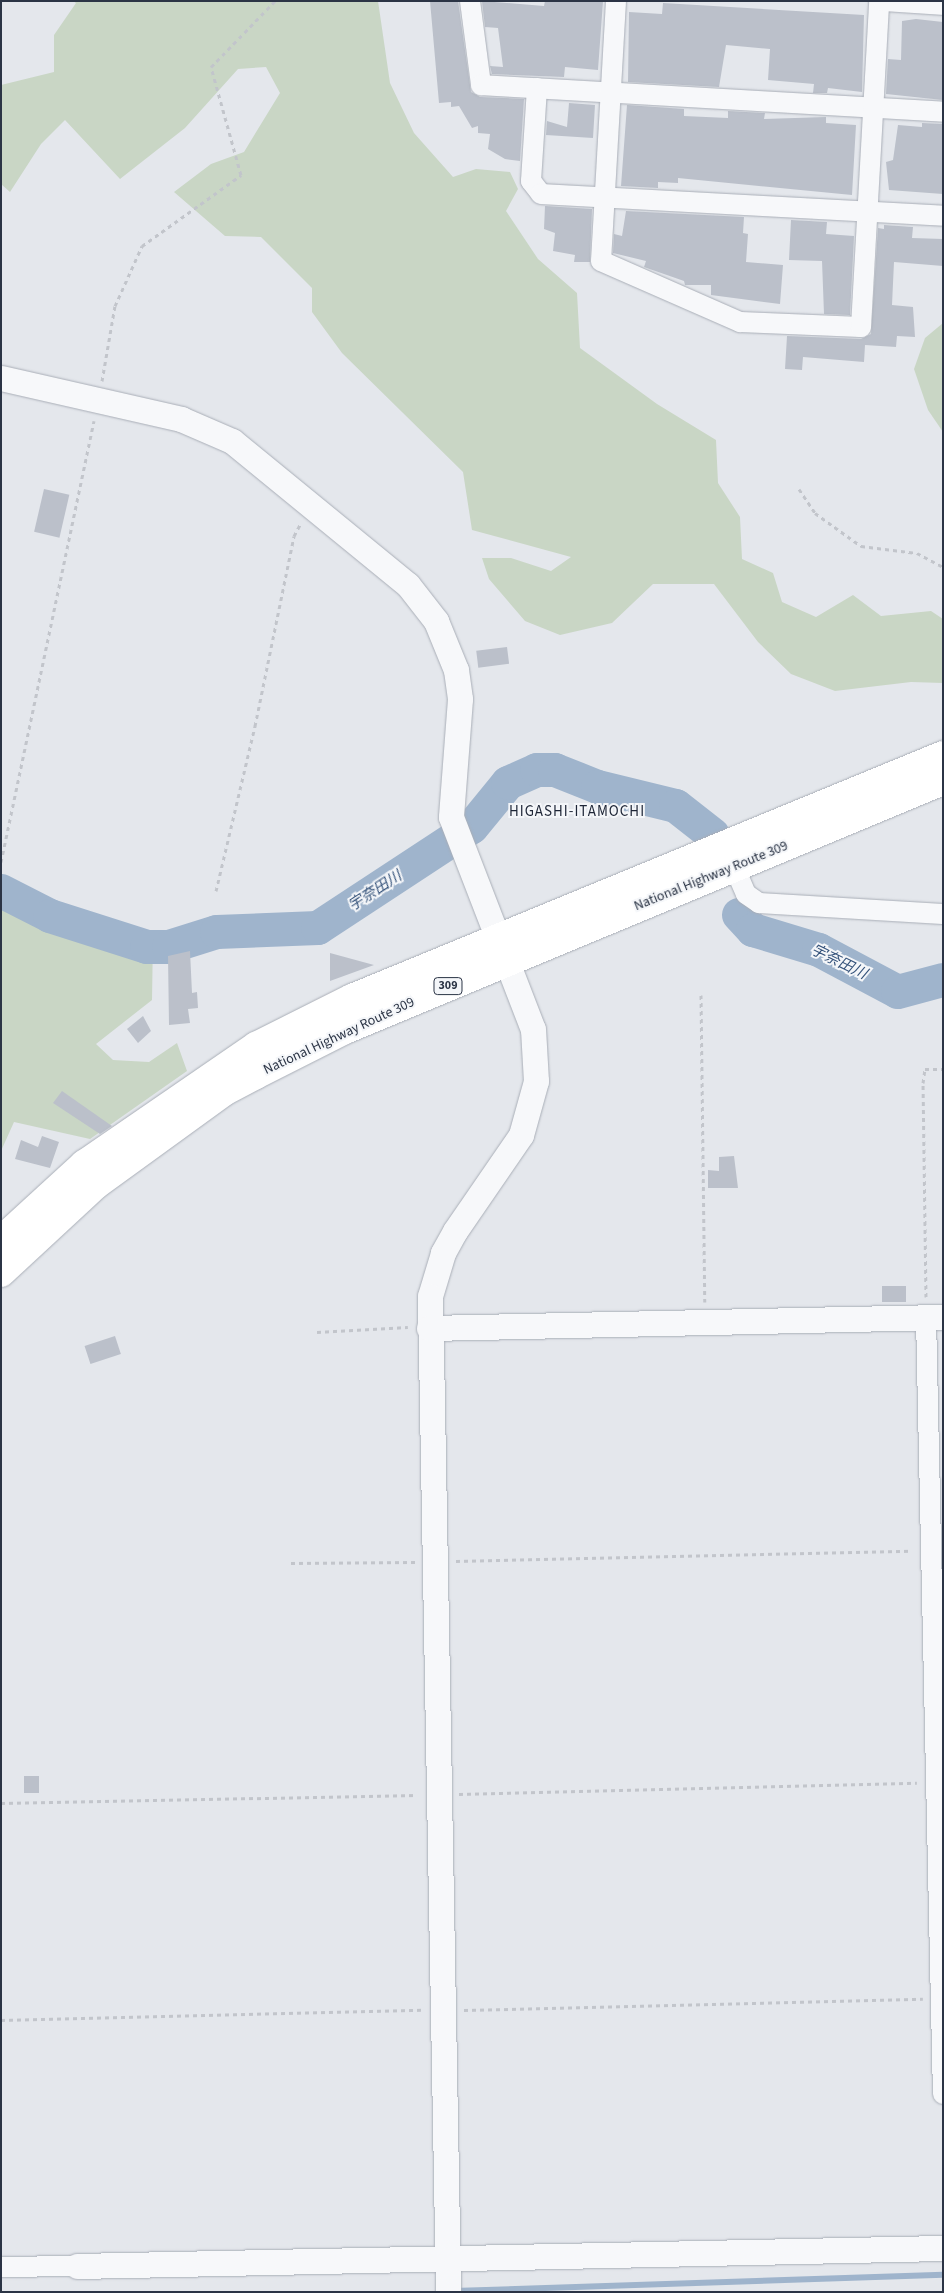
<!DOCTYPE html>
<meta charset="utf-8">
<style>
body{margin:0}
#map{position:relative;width:944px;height:2293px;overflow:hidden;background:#e4e7ec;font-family:"Source Sans 3","Noto Sans JP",sans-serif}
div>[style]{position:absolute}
.green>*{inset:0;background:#c9d6c5}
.stream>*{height:5.5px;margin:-2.75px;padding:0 2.75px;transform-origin:2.75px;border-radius:2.75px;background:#9fb4cc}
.river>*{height:34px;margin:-17px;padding:0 17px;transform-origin:17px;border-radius:17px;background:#9fb4cc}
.building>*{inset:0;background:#bbc0ca;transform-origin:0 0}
.path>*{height:3px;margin-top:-1.5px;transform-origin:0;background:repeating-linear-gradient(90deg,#c2c5cb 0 4px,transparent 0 8px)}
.roads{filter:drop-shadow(0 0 1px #a9aeb7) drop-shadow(0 0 1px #a9aeb7)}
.minor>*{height:20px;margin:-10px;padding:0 10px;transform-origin:10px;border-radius:10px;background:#f7f8fa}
.tertiary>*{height:25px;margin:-12.5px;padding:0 12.5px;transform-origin:12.5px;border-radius:12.5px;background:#f7f8fa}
.trunk>*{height:28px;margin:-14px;padding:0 14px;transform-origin:14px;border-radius:14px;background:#fff}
span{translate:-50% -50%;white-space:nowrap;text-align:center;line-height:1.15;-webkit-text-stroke:4px #f4f6f9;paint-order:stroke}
.shield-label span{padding:1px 4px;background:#f4f6f9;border:1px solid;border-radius:4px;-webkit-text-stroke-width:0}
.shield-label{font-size:12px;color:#2b3445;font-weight:700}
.street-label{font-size:14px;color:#2b3445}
.neighbourhood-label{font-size:15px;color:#1d2536;letter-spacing:1px}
.water-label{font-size:15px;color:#34527a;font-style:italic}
.frame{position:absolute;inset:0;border:2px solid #2b3445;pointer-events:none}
</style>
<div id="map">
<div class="green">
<div style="clip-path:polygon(73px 1px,378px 1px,390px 83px,414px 133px,453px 177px,476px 169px,510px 172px,518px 189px,506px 211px,538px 259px,577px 293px,580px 348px,657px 404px,716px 440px,718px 483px,740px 517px,742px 559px,773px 573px,782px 602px,816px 617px,853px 595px,881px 616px,931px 611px,943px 619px,943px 683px,911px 682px,835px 691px,791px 674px,758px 642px,714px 584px,653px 584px,612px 623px,560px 635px,525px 621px,489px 579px,482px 558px,511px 558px,551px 571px,571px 557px,472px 530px,463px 472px,342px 353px,312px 312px,312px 288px,261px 237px,225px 236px,174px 192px,211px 164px,244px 152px,280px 93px,266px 67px,238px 69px,185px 128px,120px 179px,65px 120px,41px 144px,10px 192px,1px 184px,1px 85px,54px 72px,54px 35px,76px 3px)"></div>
<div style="clip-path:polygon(943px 323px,943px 432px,928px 410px,914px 369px,925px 338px)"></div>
<div style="clip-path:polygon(1px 888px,14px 900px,101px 930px,153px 938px,152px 1000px,96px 1044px,113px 1060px,149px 1062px,177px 1043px,187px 1071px,90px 1139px,14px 1122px,1px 1151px)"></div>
</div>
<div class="stream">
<div style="left:454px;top:2291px;width:489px;rotate:-1.9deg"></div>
</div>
<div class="river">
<div style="left:1px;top:891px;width:55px;rotate:27deg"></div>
<div style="left:50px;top:916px;width:102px;rotate:17.7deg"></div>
<div style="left:147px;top:947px;width:22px"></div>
<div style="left:169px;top:947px;width:50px;rotate:-17.4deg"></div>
<div style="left:217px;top:932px;width:101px;rotate:-2.3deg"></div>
<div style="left:318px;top:928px;width:184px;rotate:-33.3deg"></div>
<div style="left:472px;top:827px;width:57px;rotate:-50.7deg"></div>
<div style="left:508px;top:783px;width:32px;rotate:-24deg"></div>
<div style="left:537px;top:770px;width:18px"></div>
<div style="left:555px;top:770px;width:46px;rotate:21.6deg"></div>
<div style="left:598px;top:787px;width:80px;rotate:13.7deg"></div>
<div style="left:676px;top:806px;width:47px;rotate:38.1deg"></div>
<div style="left:739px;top:915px;width:21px;rotate:47deg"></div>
<div style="left:753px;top:930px;width:69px;rotate:16.9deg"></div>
<div style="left:819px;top:950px;width:89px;rotate:28deg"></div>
<div style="left:898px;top:992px;width:47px;rotate:-14.9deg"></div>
</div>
<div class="building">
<div style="clip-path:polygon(430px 1px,458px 1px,471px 92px,480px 97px,524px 99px,520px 161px,505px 159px,488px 149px,490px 134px,478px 133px,478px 126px,472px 128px,459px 106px,451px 107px,451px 102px,439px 103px)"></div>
<div style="clip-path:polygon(482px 1px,544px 6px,545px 1px,603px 1px,598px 70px,565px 67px,564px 77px,492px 74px,490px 66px,503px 67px,498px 28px,485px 27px)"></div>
<div style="clip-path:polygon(663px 3px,864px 15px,862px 92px,828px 88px,827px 93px,813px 93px,814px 84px,768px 80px,770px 49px,726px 45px,719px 87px,628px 82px,629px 12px,662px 14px)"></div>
<div style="clip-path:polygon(916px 19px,943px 22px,943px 100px,886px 94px,888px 59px,901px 60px,902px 21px)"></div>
<div style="clip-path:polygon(569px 103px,595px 105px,593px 138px,546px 135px,547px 121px,567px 127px)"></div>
<div style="clip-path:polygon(627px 105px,684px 109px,684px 116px,728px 118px,728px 111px,765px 113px,764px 119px,826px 117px,826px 123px,856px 125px,852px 195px,678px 178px,678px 183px,658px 182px,658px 188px,621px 186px)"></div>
<div style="clip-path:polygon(922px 123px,943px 124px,943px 194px,889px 190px,886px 162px,893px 160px,898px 125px,922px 127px)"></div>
<div style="clip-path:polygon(545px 206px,592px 209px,590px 262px,574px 262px,575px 255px,553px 251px,555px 233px,544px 229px)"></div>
<div style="clip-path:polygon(626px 211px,744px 217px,743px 233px,748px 234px,746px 262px,783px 265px,780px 304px,711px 295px,711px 285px,685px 285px,684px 281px,644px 267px,646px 261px,613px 253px,614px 234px,622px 236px)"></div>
<div style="clip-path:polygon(791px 220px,827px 222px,826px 234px,854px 236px,850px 315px,824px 314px,822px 261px,789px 260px)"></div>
<div style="clip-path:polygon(884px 225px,913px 227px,912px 238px,943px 239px,943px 266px,894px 262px,892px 305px,913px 307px,915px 337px,897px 336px,896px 347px,865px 345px,864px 362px,803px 357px,802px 370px,785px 369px,787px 336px,861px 339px,871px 334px,878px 228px,884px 229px)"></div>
<div style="left:44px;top:489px;width:26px;height:44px;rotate:13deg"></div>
<div style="left:507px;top:647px;width:17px;height:31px;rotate:83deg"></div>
<div style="clip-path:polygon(190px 951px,192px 993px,197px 992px,198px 1008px,188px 1009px,190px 1023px,169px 1025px,168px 956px)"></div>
<div style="clip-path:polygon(330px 953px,374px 965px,330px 981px)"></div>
<div style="clip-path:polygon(143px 1016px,151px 1031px,138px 1043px,127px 1029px)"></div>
<div style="clip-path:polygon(62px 1091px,112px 1126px,100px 1134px,53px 1103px)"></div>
<div style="clip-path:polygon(42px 1136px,59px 1142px,50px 1168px,15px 1159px,21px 1140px,38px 1147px)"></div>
<div style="clip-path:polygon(734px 1156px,738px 1188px,708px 1188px,708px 1170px,719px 1171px,719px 1157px)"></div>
<div style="left:882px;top:1286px;width:24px;height:16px"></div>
<div style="left:115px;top:1336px;width:19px;height:32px;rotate:72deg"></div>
<div style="left:39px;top:1776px;width:17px;height:15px;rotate:90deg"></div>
</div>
<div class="path">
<div style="left:102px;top:381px;width:76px;rotate:-80.2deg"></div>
<div style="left:115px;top:306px;width:66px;rotate:-65.8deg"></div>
<div style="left:142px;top:246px;width:122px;rotate:-35.6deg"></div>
<div style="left:241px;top:175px;width:112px;rotate:-105.5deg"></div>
<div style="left:211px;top:67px;width:92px;rotate:-45.9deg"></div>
<div style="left:799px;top:489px;width:29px;rotate:56deg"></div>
<div style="left:815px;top:513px;width:57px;rotate:35.7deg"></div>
<div style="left:861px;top:546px;width:56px;rotate:7.1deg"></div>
<div style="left:917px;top:553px;width:30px;rotate:28deg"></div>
<div style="left:1px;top:862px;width:451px;rotate:-78.1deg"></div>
<div style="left:216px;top:891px;width:170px;rotate:-76.7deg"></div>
<div style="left:255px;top:726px;width:194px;rotate:-78.4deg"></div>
<div style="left:294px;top:536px;width:15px;rotate:-62deg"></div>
<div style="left:701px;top:995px;width:307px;rotate:89.3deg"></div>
<div style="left:926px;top:1297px;width:214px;rotate:-90.8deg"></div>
<div style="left:923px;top:1083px;width:14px;rotate:-82deg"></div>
<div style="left:925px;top:1069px;width:18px"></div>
<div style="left:317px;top:1332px;width:91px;rotate:-3.1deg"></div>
<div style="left:456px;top:1561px;width:456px;rotate:-1.3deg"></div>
<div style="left:291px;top:1563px;width:124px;rotate:-0.5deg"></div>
<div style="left:459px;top:1794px;width:458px;rotate:-1.4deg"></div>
<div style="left:1px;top:1803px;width:416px;rotate:-1.1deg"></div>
<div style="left:464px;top:2010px;width:459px;rotate:-1.4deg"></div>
<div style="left:1px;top:2020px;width:422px;rotate:-1.4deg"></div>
</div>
<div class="roads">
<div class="minor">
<div style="left:470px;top:1px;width:85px;rotate:82.5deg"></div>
<div style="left:481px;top:85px;width:463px;rotate:3.3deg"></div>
<div style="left:616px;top:1px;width:260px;rotate:93.3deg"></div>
<div style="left:601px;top:261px;width:152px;rotate:23.7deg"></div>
<div style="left:740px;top:322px;width:121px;rotate:2.4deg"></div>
<div style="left:861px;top:327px;width:326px;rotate:-86.8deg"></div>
<div style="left:883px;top:1px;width:60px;rotate:3.8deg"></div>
<div style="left:537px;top:88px;width:93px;rotate:93.7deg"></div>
<div style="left:531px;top:181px;width:16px;rotate:52deg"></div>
<div style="left:541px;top:194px;width:403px;rotate:3.1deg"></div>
<div style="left:730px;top:857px;width:40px;rotate:66.6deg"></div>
<div style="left:746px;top:894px;width:16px;rotate:35deg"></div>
<div style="left:759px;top:903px;width:184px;rotate:3.4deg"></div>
<div style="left:926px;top:1317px;width:777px;rotate:88.75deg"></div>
<div style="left:1px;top:2267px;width:76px;rotate:-0.8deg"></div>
</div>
<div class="tertiary">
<div style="left:1px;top:378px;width:185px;rotate:12.8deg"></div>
<div style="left:181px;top:419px;width:56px;rotate:23.3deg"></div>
<div style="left:232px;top:441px;width:227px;rotate:39.3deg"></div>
<div style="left:408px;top:585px;width:46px;rotate:52.1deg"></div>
<div style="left:436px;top:621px;width:53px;rotate:67.8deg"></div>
<div style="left:456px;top:670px;width:29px;rotate:82deg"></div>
<div style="left:460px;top:699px;width:118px;rotate:94.4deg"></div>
<div style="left:451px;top:817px;width:227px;rotate:68.9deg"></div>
<div style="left:533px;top:1029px;width:52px;rotate:86.7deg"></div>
<div style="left:536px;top:1081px;width:56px;rotate:105.5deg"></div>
<div style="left:521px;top:1135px;width:116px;rotate:124.5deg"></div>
<div style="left:455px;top:1231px;width:25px;rotate:119deg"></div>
<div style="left:443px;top:1253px;width:45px;rotate:106.8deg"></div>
<div style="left:430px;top:1296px;width:996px;rotate:88.96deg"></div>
<div style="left:429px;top:1328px;width:514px;rotate:-1.23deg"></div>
<div style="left:77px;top:2266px;width:866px;rotate:-1.19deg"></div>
</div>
<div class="trunk">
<div style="left:1px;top:1240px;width:113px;rotate:-42.5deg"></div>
<div style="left:84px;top:1164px;width:209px;rotate:-34.5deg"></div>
<div style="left:256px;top:1046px;width:107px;rotate:-26.6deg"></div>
<div style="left:352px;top:998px;width:639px;rotate:-22.35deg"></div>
<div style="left:1px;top:1273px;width:129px;rotate:-42.8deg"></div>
<div style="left:96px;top:1185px;width:158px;rotate:-36deg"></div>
<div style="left:224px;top:1092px;width:36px;rotate:-28deg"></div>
<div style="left:256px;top:1075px;width:100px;rotate:-26.8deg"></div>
<div style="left:345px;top:1030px;width:648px;rotate:-22.61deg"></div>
</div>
</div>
<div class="shield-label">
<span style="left:448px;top:986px">309</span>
</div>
<div class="street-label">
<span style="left:711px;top:876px;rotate:-22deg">National Highway Route 309</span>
<span style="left:339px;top:1036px;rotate:-25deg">National Highway Route 309</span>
</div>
<div class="neighbourhood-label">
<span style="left:577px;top:812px">HIGASHI-ITAMOCHI</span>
</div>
<div class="water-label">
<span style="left:375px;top:891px;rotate:-33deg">宇奈田川</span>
<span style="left:839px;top:962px;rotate:26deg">宇奈田川</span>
</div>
<div class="frame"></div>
</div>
